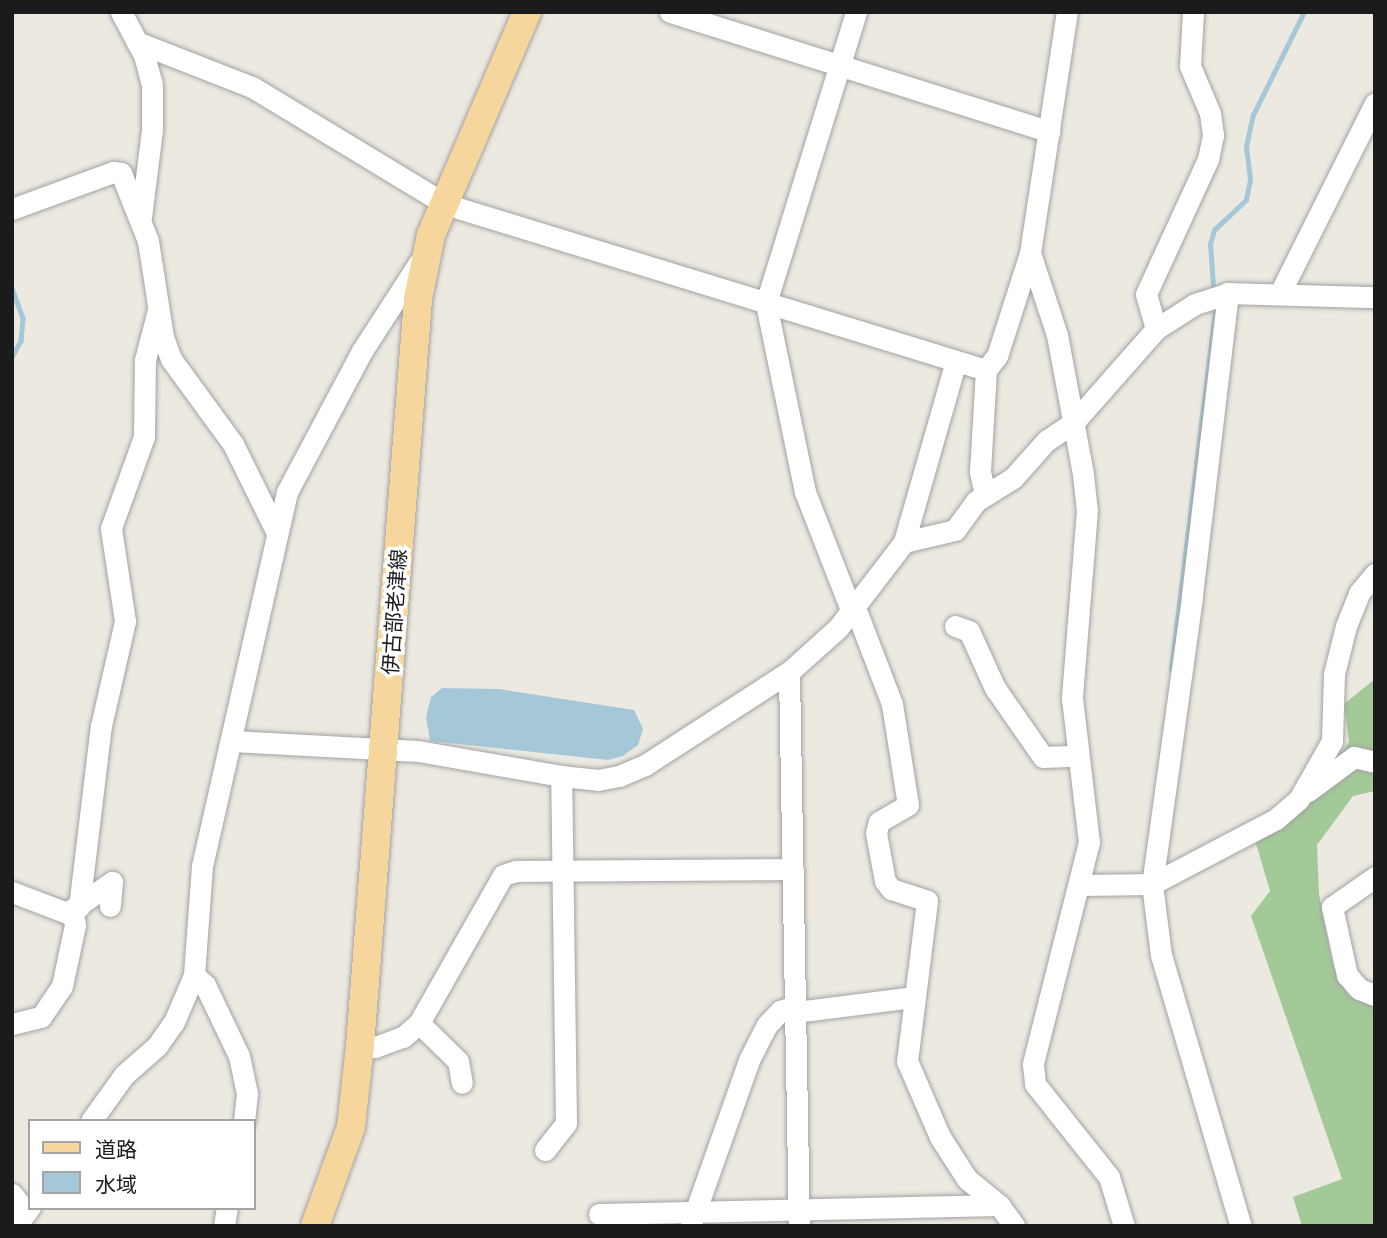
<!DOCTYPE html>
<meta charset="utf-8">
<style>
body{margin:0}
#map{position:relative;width:1387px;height:1238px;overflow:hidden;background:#ece9e1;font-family:Cabin,"Noto Sans JP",sans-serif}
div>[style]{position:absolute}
.forest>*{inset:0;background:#a3c998}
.water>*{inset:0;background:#a4c8d8}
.stream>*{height:4.5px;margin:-2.25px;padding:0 2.25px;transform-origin:2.25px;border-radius:2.25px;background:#a4c8d8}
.roads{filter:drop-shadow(0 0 2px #a2a2a2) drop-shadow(0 0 2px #a2a2a2)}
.minor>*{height:21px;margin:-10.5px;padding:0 10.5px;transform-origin:10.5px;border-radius:10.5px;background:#fff}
.major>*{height:28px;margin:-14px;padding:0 14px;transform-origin:14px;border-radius:14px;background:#f6d69d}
span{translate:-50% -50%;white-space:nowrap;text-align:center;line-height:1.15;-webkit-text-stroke:7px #fff;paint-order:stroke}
.street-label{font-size:21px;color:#1b1b1b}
.frame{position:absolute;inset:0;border:14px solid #1b1b1b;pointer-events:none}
.legend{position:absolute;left:28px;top:1119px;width:228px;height:91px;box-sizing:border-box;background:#fff;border:2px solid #a4a4a4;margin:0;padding:9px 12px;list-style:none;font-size:21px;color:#1b1b1b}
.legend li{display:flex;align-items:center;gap:14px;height:35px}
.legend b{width:35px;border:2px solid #a4a4a4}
</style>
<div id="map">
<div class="forest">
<div style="clip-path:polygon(1375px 679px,1375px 791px,1353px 796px,1317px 845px,1319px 894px,1333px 966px,1348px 995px,1375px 1006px,1375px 1226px,1302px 1226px,1293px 1197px,1342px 1179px,1251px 916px,1270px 891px,1255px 840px,1308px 804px,1349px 742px,1344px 704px)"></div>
</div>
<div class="water">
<div style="clip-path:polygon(442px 688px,499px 689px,634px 710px,643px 729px,638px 745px,623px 756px,608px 760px,430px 741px,426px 717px,431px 697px)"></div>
</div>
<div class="stream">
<div style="left:1213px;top:286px;width:42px;rotate:-94.1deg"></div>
<div style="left:1210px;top:244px;width:15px;rotate:-74deg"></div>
<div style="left:1214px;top:230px;width:44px;rotate:-43.2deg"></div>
<div style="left:1246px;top:200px;width:21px;rotate:-79deg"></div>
<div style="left:1250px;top:179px;width:32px;rotate:-97deg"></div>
<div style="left:1246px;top:147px;width:33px;rotate:-78deg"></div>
<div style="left:1253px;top:115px;width:115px;rotate:-63.7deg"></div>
<div style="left:12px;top:288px;width:33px;rotate:70deg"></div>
<div style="left:23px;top:319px;width:22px;rotate:95deg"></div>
<div style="left:21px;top:341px;width:18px;rotate:119deg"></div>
<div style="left:1171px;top:669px;width:367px;rotate:-83deg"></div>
</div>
<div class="roads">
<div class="minor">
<div style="left:121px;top:12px;width:49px;rotate:61.9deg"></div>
<div style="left:144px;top:55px;width:30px;rotate:75deg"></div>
<div style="left:152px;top:84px;width:46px;rotate:90deg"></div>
<div style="left:152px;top:130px;width:88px;rotate:97.2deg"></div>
<div style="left:670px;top:12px;width:398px;rotate:17.5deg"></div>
<div style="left:137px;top:42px;width:123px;rotate:21.4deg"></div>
<div style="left:252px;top:87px;width:226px;rotate:31.2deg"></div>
<div style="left:445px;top:204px;width:566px;rotate:17.06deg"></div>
<div style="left:986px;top:370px;width:18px;rotate:-52deg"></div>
<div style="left:997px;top:356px;width:108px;rotate:-72.2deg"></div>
<div style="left:1030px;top:253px;width:244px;rotate:-81.3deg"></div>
<div style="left:12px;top:209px;width:108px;rotate:-20.1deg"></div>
<div style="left:113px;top:172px;width:8px;rotate:7deg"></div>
<div style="left:121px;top:173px;width:73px;rotate:68.3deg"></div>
<div style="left:148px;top:241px;width:97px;rotate:81.1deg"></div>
<div style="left:163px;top:337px;width:23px;rotate:70deg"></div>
<div style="left:171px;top:359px;width:105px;rotate:53.9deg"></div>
<div style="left:233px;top:444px;width:97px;rotate:63.7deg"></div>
<div style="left:1030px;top:253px;width:86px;rotate:71.8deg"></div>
<div style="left:1057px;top:335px;width:141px;rotate:79.4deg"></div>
<div style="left:1083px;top:474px;width:36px;rotate:84deg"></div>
<div style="left:1087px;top:510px;width:189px;rotate:94.6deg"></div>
<div style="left:1072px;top:698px;width:145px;rotate:83.3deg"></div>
<div style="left:1089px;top:842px;width:229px;rotate:104.2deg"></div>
<div style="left:1033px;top:1064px;width:20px;rotate:84deg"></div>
<div style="left:1035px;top:1084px;width:119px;rotate:51.5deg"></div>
<div style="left:1109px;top:1177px;width:51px;rotate:73deg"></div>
<div style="left:1228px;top:293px;width:306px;rotate:96.8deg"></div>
<div style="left:1192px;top:597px;width:290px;rotate:97.9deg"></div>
<div style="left:1152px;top:884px;width:72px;rotate:82.8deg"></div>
<div style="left:1161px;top:955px;width:283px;rotate:73.6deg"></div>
<div style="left:1280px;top:293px;width:212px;rotate:-63.4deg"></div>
<div style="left:1156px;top:329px;width:36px;rotate:-106deg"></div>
<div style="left:1146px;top:294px;width:149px;rotate:-65.3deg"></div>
<div style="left:1208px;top:159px;width:25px;rotate:-78deg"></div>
<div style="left:1213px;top:135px;width:22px;rotate:-98deg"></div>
<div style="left:1210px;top:113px;width:51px;rotate:-113.1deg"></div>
<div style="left:1190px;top:66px;width:54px;rotate:-86.8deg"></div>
<div style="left:985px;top:495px;width:25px;rotate:-102deg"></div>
<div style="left:980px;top:471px;width:101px;rotate:-86.6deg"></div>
<div style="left:904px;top:542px;width:188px;rotate:-74deg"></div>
<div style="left:854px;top:605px;width:106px;rotate:69deg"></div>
<div style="left:892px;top:704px;width:102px;rotate:81deg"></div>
<div style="left:908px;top:805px;width:34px;rotate:150deg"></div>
<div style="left:879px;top:822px;width:11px;rotate:105deg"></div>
<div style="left:876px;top:833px;width:49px;rotate:79.4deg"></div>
<div style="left:885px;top:881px;width:10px;rotate:53deg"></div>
<div style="left:891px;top:889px;width:38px;rotate:18deg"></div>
<div style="left:927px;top:901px;width:161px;rotate:97.1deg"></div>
<div style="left:907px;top:1061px;width:83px;rotate:66.5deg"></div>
<div style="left:940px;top:1137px;width:50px;rotate:57.3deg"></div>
<div style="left:967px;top:1179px;width:41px;rotate:39.1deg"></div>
<div style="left:999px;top:1205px;width:26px;rotate:54deg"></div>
<div style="left:851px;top:610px;width:127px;rotate:-111.3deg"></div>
<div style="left:805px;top:492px;width:193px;rotate:-101.7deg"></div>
<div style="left:766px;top:303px;width:305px;rotate:-72.8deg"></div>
<div style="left:955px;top:626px;width:15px;rotate:20deg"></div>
<div style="left:969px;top:631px;width:63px;rotate:65.5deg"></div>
<div style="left:995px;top:688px;width:84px;rotate:55.2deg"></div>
<div style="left:1043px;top:757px;width:33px;rotate:-2deg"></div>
<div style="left:789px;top:672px;width:554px;rotate:88.97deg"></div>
<div style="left:232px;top:741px;width:186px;rotate:3.1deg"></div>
<div style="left:418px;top:751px;width:145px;rotate:9.9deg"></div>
<div style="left:561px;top:776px;width:37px;rotate:6deg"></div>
<div style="left:598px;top:780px;width:21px;rotate:-11deg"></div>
<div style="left:619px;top:776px;width:28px;rotate:-23deg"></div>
<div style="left:645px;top:765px;width:171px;rotate:-32.9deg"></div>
<div style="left:789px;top:672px;width:66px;rotate:-41.9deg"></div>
<div style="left:838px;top:628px;width:108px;rotate:-52.5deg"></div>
<div style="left:904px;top:542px;width:52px;rotate:-13.2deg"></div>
<div style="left:955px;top:530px;width:36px;rotate:-54deg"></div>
<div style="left:976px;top:501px;width:44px;rotate:-31.9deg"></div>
<div style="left:1013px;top:478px;width:50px;rotate:-48.3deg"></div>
<div style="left:1046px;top:441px;width:34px;rotate:-34deg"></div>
<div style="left:1074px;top:422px;width:124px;rotate:-48.6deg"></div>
<div style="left:1156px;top:329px;width:46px;rotate:-32.7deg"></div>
<div style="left:1195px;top:304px;width:35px;rotate:-18deg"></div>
<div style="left:1228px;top:293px;width:147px;rotate:1.6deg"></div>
<div style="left:1308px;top:791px;width:57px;rotate:-36.5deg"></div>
<div style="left:1354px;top:757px;width:22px;rotate:13deg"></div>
<div style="left:1375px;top:877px;width:52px;rotate:145.1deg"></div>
<div style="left:1332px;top:907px;width:70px;rotate:77.6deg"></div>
<div style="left:1347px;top:975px;width:18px;rotate:49deg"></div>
<div style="left:1359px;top:989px;width:17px;rotate:21deg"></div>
<div style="left:1081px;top:885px;width:71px;rotate:-0.8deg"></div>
<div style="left:1152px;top:884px;width:140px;rotate:-27.7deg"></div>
<div style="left:1276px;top:819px;width:30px;rotate:-41deg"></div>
<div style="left:1299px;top:799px;width:67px;rotate:-60.4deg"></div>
<div style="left:1332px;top:741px;width:67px;rotate:-88.3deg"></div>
<div style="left:1334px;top:674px;width:49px;rotate:-76deg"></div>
<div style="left:1346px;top:626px;width:35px;rotate:-68deg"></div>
<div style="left:1359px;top:593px;width:25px;rotate:-50deg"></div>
<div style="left:12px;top:892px;width:59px;rotate:20.9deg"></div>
<div style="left:67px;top:913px;width:55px;rotate:-34.6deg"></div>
<div style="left:112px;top:882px;width:24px;rotate:95deg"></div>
<div style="left:79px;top:907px;width:182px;rotate:-83.1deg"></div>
<div style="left:101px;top:726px;width:108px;rotate:-77.1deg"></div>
<div style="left:125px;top:621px;width:94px;rotate:-98.6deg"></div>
<div style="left:111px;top:528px;width:97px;rotate:-70.1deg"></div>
<div style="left:144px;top:437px;width:77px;rotate:-89.3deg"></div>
<div style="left:145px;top:360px;width:52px;rotate:-75.4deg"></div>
<div style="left:194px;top:975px;width:15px;rotate:42deg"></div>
<div style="left:205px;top:985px;width:79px;rotate:64.4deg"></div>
<div style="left:239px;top:1056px;width:38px;rotate:78deg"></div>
<div style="left:247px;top:1093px;width:28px;rotate:96deg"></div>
<div style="left:795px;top:1012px;width:120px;rotate:-7.2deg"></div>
<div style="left:419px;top:1023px;width:54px;rotate:44.3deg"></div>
<div style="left:458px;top:1061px;width:22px;rotate:80deg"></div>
<div style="left:12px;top:1024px;width:30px;rotate:-14deg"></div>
<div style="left:41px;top:1017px;width:37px;rotate:-56deg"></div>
<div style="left:62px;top:986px;width:62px;rotate:-78deg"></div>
<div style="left:75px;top:925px;width:15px;rotate:-101deg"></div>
<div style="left:360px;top:1046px;width:15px;rotate:4deg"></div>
<div style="left:375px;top:1047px;width:30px;rotate:-20deg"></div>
<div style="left:403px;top:1037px;width:21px;rotate:-41deg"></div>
<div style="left:419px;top:1023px;width:170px;rotate:-60.4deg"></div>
<div style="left:503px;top:875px;width:14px;rotate:-17deg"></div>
<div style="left:516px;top:871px;width:277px;rotate:-0.4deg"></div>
<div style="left:91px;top:1121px;width:57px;rotate:-54.3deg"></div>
<div style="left:124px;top:1075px;width:44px;rotate:-41.3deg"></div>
<div style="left:157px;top:1046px;width:29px;rotate:-55deg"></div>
<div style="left:174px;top:1022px;width:51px;rotate:-66.9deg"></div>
<div style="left:194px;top:975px;width:109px;rotate:-85.8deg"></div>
<div style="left:202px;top:866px;width:384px;rotate:-77.2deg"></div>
<div style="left:287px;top:492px;width:160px;rotate:-62deg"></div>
<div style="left:362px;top:351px;width:105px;rotate:-57.1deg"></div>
<div style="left:545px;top:1150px;width:34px;rotate:-52deg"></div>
<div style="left:566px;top:1123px;width:347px;rotate:-90.8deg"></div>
<div style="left:12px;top:1194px;width:23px;rotate:52deg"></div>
<div style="left:599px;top:1214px;width:400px;rotate:-1.3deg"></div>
<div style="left:691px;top:1224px;width:174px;rotate:-70.5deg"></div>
<div style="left:749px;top:1060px;width:39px;rotate:-63deg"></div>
<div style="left:767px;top:1025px;width:19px;rotate:-47deg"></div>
<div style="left:780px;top:1011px;width:16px;rotate:-18deg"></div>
<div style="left:16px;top:1226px;width:24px;rotate:-54deg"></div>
<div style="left:224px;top:1226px;width:18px;rotate:-81deg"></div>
</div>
<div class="major">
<div style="left:315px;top:1226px;width:105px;rotate:-70deg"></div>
<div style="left:351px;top:1127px;width:81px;rotate:-83.7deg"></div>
<div style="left:360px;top:1046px;width:749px;rotate:-85.56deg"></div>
<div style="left:418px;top:299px;width:65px;rotate:-78.5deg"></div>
<div style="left:431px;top:235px;width:243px;rotate:-66.7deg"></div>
</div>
</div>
<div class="street-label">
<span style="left:395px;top:612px;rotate:-86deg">伊古部老津線</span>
</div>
<div class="frame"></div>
<ul class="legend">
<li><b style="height:9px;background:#f6d69d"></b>道路</li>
<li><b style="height:19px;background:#a4c8d8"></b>水域</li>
</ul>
</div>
